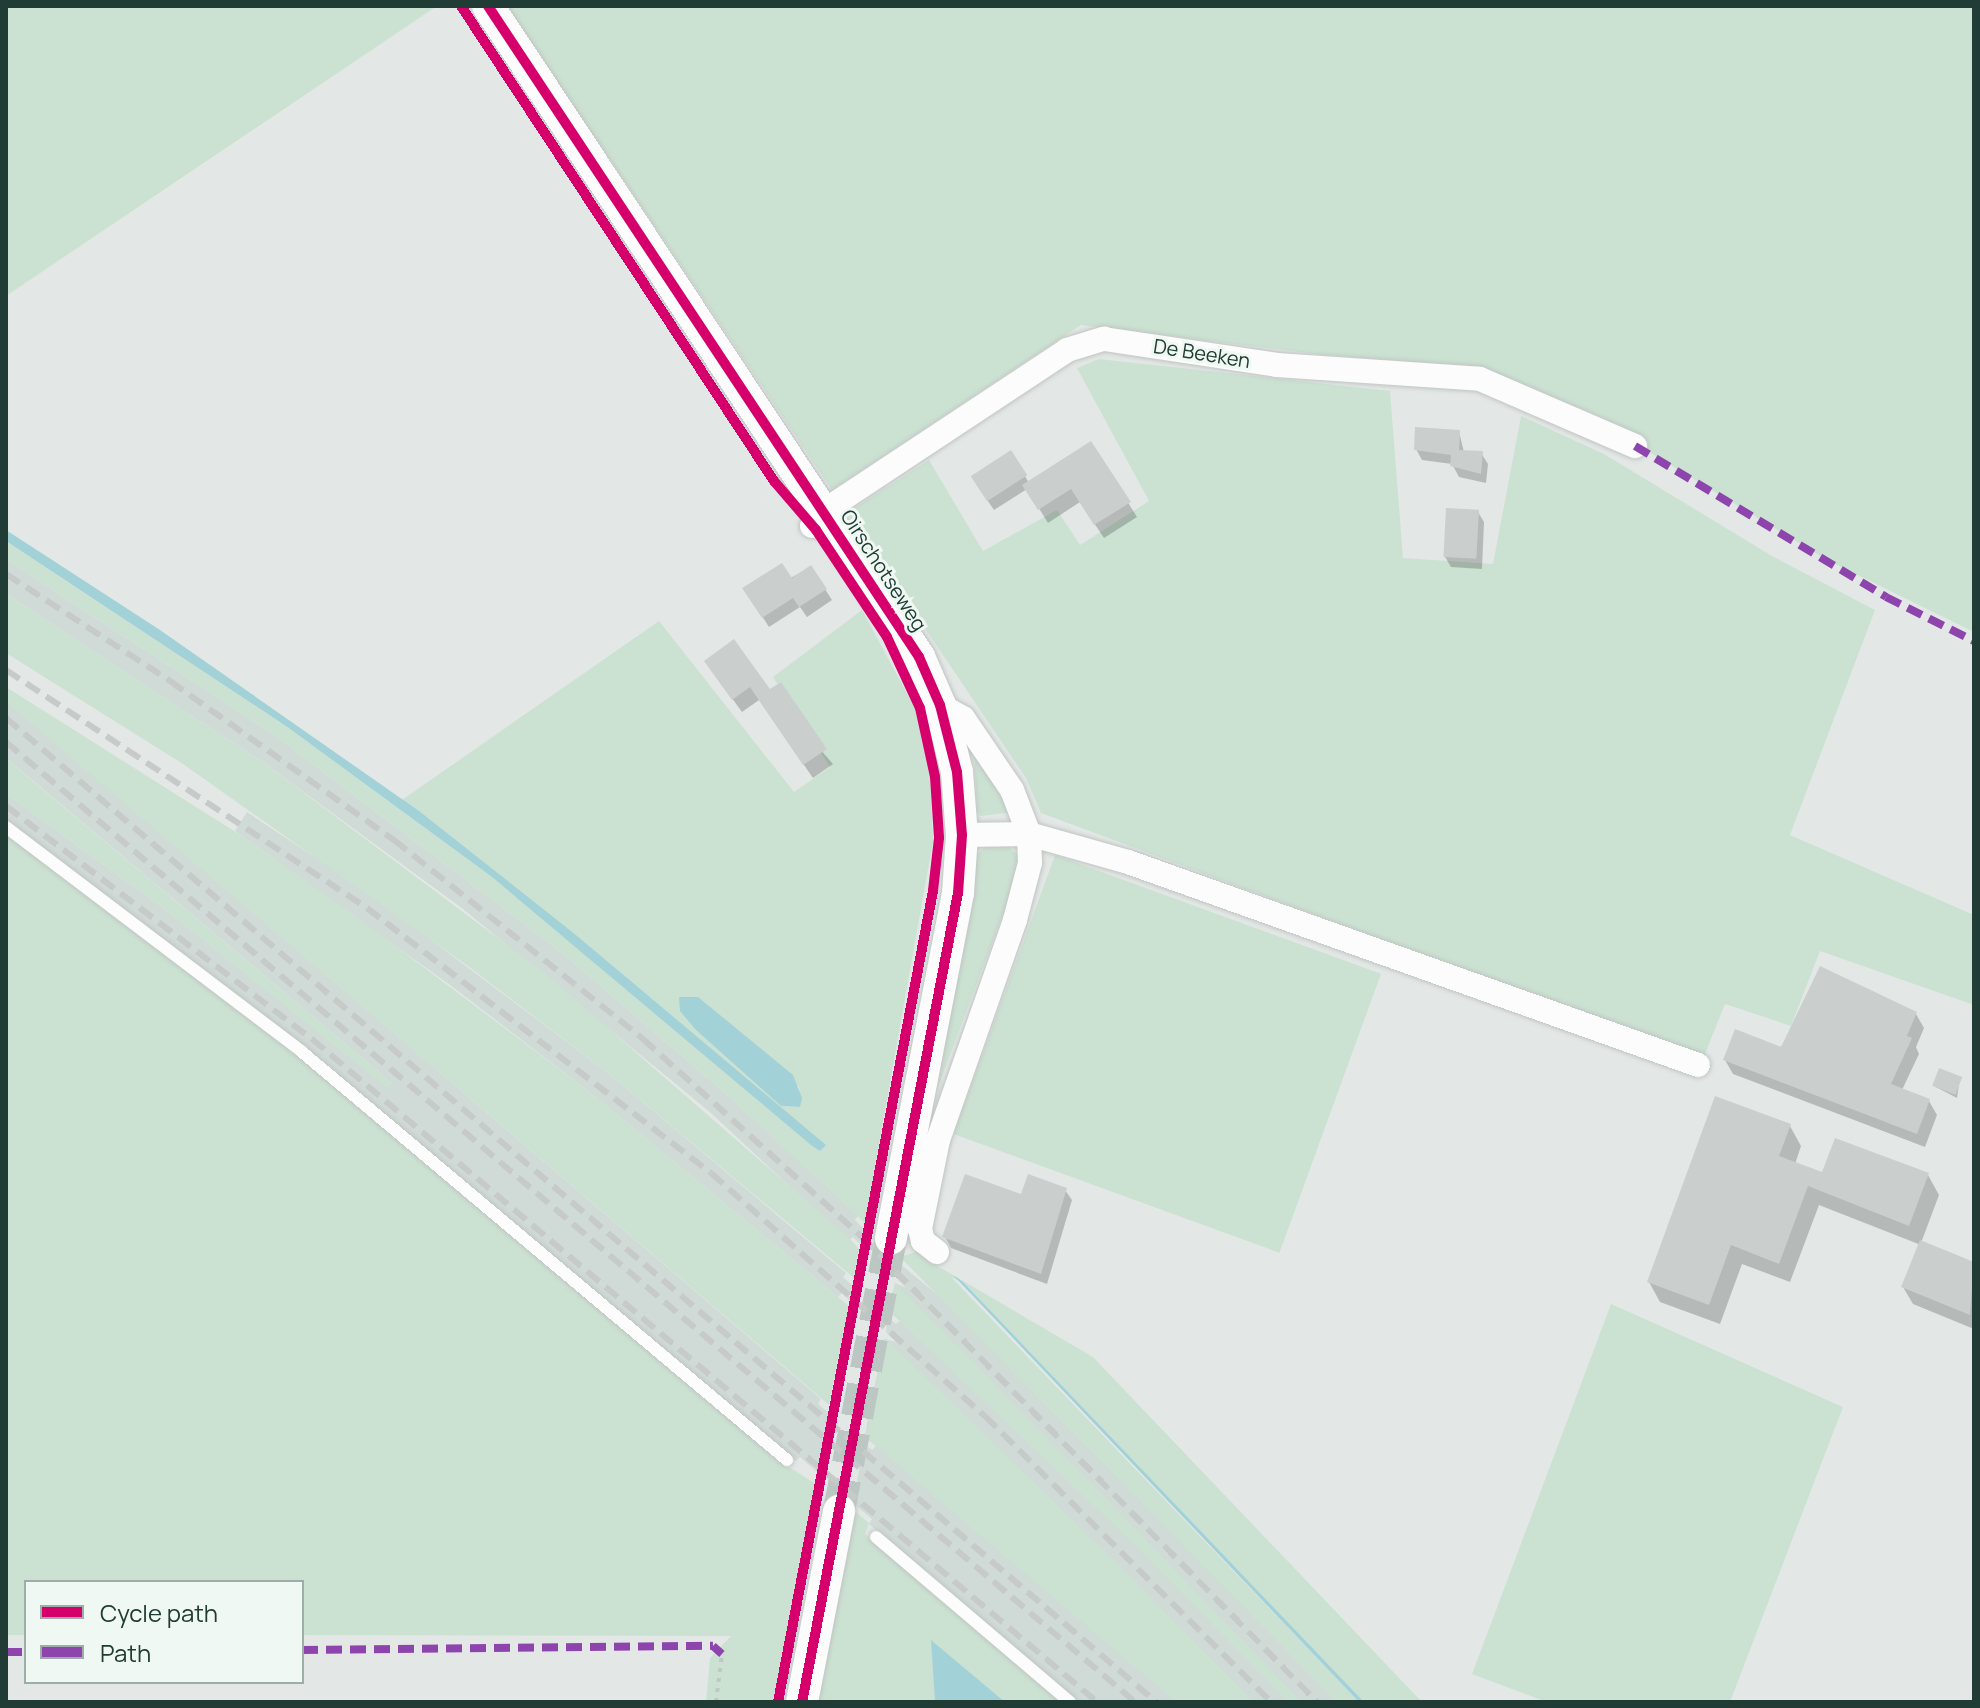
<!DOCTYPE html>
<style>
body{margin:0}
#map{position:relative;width:1980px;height:1708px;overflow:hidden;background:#e3e8e6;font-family:Manrope,sans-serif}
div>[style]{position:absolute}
.built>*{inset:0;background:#d0dad6}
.green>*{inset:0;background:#cbe2d2;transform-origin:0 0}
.water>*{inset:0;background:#a2d1d8}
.shadow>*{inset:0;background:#0003}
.building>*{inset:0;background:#cacfcd;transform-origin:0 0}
.tertiary-tunnel>*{height:32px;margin-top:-16px;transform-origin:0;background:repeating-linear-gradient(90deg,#bcc6c2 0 32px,transparent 0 48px)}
.path>*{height:4px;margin-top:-2px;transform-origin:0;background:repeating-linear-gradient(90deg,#c0c8c6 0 4px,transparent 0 10px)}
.roads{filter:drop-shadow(0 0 2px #c0c5c3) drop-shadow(0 0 2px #c0c5c3)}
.service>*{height:12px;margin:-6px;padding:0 6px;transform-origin:6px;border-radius:6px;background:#fbfcfb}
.minor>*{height:24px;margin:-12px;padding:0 12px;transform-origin:12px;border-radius:12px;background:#fbfcfb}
.tertiary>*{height:32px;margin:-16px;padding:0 16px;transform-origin:16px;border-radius:16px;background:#fbfcfb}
.rail>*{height:6px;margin-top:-3px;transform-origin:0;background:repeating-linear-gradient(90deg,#c6cac9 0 16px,transparent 0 24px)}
.quiet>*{height:8px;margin-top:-4px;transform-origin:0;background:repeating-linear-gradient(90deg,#8e44ad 0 16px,transparent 0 24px)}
.cycleway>*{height:10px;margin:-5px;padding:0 5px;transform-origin:5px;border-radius:5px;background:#d6006c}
span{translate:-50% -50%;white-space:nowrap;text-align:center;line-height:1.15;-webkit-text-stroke:6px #f0f8f4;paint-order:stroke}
.street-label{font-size:20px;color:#203c34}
.frame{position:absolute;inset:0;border:8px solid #203c34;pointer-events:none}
.legend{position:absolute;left:24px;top:1580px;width:280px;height:104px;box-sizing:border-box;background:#f0f8f4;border:2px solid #9dada7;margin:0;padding:10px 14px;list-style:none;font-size:24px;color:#203c34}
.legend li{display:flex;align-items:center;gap:16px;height:40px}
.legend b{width:40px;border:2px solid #9dada7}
</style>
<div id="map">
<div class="built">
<div style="clip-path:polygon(6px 559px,277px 737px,562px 953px,726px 1094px,858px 1216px,855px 1220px,863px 1228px,860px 1244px,853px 1237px,848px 1241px,711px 1113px,463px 909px,264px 763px,6px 594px)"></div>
<div style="clip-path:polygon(6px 701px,821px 1399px,818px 1404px,830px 1414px,817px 1472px,800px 1457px,796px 1461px,304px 1049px,6px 822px,6px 794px,170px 913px,387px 1087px,392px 1083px,6px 758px)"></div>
<div style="clip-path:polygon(247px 812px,373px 896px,608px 1073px,846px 1273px,843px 1277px,854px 1287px,851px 1302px,842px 1293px,838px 1297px,591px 1093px,450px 985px,235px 831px)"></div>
<div style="clip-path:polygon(899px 1263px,951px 1306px,1337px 1702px,1077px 1702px,869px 1524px,872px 1519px,853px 1503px,864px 1444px,872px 1450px,876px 1446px,865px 1435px,884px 1339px,896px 1342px,886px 1332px,888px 1317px,896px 1324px,900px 1321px,889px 1310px,895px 1283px,906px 1288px,896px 1278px)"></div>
</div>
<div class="green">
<div style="clip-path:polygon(6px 6px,437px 6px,6px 296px)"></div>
<div style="clip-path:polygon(507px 6px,1974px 6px,1974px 632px,1827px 560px,1644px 449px,1604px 418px,1477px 367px,1325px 355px,1081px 325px,832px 490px)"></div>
<div style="clip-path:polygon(1099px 359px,1390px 391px,1403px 558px,1493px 564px,1521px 416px,1604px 454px,1772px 556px,1875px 610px,1790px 835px,1974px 915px,1974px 1005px,1820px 951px,1791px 1026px,1725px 1004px,1703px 1059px,1041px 813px,1026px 778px,847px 513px,929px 460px,983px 551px,1057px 510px,1080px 545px,1149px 501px,1077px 368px)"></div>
<div style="clip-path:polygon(evenodd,6px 541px,286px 726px,492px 877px,820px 1151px,825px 1145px,576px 935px,399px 802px,659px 621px,794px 792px,830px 767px,773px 677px,862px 610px,915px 708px,930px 776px,933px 841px,865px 1223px,726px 1094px,562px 953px,277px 737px,6px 559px,6px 541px,680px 1011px,799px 1087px,800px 1107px,781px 1106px,680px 1011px)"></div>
<div style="clip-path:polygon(6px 594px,264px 763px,547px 975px,850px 1239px,859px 1249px,854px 1278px,608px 1073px,465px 964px,183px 764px,6px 653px)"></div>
<div style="clip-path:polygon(6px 687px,242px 836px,357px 917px,591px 1093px,838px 1297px,849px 1306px,829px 1405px,62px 750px,6px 701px)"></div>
<div style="clip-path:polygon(974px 746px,1014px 812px,981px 816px,977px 811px)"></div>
<div style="clip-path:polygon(6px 758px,35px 783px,392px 1083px,387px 1088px,170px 913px,6px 794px)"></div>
<div style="clip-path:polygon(6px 831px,300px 1054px,789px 1467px,816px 1484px,773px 1702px,706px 1702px,710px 1658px,731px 1636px,302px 1635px,302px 1582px,26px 1582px,26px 1635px,6px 1635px)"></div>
<div style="clip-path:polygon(985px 847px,1009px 847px,1023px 860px,938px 1087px,973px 858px)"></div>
<div style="left:1055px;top:855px;width:347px;height:297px;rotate:20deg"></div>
<div style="clip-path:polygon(922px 1250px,929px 1261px,1093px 1357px,1422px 1702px,1364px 1702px,963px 1282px,952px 1278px,1359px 1702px,1337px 1702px,900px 1257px)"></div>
<div style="clip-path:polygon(895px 1283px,1066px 1457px,1302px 1702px,1288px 1702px,1135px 1545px,890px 1312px)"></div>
<div style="clip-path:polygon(1611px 1304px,1843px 1407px,1730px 1702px,1547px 1702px,1472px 1674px)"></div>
<div style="clip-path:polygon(885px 1338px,1118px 1564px,1254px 1702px,1176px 1702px,866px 1438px)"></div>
<div style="clip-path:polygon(852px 1509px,869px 1523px,865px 1534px,1064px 1702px,1005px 1702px,932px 1641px,935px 1702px,815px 1702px)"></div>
</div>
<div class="water">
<div style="clip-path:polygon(6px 530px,160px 630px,419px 811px,576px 935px,826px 1145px,820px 1151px,811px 1145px,492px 877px,286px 726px,6px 541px)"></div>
<div style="clip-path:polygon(679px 997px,698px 997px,793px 1075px,802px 1098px,800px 1107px,781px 1106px,696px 1030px,680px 1011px)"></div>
<div style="clip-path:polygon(953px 1275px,963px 1282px,1364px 1702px,1359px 1702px)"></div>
<div style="clip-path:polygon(931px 1640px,1005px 1702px,935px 1702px)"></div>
</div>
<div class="shadow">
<div style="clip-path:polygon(1459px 432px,1464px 452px,1481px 453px,1488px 464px,1486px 483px,1459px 477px,1452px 464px,1422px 460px,1416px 449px)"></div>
<div style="clip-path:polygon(1091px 443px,1137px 517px,1104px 538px,1080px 502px,1048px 523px,1027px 489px,994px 510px,979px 488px,1011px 453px,1029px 483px)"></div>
<div style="clip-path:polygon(1478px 512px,1484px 522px,1482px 569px,1451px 567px,1445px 557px)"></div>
<div style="clip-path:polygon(811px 567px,832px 600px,807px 617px,800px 607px,769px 627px,751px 599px)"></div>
<div style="clip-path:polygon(715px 675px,770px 692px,833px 764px,813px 778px,759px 700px,742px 712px)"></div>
<div style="clip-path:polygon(1916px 1014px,1924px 1028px,1916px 1047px,1919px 1054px,1902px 1090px,1929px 1101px,1937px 1115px,1925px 1147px,1733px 1074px,1725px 1060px)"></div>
<div style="clip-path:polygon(1960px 1078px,1957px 1098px,1934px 1086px)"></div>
<div style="clip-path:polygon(1790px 1126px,1801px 1146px,1795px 1164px,1823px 1174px,1928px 1175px,1939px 1195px,1921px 1243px,1974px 1264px,1974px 1329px,1913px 1304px,1903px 1287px,1921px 1245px,1819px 1205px,1790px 1282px,1742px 1264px,1720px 1324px,1660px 1302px,1649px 1282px)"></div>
<div style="clip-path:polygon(1065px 1190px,1072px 1200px,1047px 1284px,951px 1248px,945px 1237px,1022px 1197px)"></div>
</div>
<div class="building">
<div style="clip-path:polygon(1415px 427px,1460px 430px,1459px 450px,1483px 451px,1481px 474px,1450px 466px,1451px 455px,1414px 450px)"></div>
<div style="clip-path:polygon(1091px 441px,1131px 502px,1094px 525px,1071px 489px,1038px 510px,1022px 485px)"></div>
<div style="left:1011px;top:450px;width:30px;height:48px;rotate:57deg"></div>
<div style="left:1446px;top:508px;width:33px;height:49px;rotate:3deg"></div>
<div style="clip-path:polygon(782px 563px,792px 578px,811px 565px,827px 589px,799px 607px,793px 598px,762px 618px,742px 588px)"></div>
<div style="clip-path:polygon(734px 639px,770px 689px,781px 682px,827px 749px,803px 765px,750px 687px,732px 700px,704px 661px)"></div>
<div style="clip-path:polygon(1820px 966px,1917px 1012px,1907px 1036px,1912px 1038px,1891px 1084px,1930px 1099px,1917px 1134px,1723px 1060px,1735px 1029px,1781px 1047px)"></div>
<div style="left:1939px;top:1068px;width:25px;height:19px;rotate:21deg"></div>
<div style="clip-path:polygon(1715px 1096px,1791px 1124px,1779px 1156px,1822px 1172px,1835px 1138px,1929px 1173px,1909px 1226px,1808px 1186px,1779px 1264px,1731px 1245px,1709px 1305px,1647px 1282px)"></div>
<div style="clip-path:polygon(965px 1174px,1021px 1194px,1028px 1174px,1067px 1188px,1041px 1274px,942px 1237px)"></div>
<div style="clip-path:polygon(1920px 1240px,1974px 1262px,1970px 1315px,1901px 1287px)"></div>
</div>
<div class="tertiary-tunnel">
<div style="left:839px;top:1511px;width:277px;rotate:-79.2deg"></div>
</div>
<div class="path">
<div style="left:716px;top:1702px;width:48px;rotate:-82.9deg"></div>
</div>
<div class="roads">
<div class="service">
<div style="left:6px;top:827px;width:372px;rotate:37.2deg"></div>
<div style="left:302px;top:1052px;width:634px;rotate:40.07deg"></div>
<div style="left:876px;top:1537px;width:255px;rotate:40.4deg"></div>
</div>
<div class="minor">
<div style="left:812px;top:526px;width:19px;rotate:-51deg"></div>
<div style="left:824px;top:511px;width:291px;rotate:-33.5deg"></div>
<div style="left:1067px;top:350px;width:39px;rotate:-17deg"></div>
<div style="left:1104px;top:339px;width:175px;rotate:8.5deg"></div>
<div style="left:1277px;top:365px;width:203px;rotate:3.9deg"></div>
<div style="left:1480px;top:379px;width:169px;rotate:23.4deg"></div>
<div style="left:962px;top:835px;width:67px;rotate:-0.9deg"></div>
<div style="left:1029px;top:834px;width:103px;rotate:15.8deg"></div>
<div style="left:1128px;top:862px;width:605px;rotate:19.6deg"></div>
<div style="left:937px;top:1252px;width:18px;rotate:-142deg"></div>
<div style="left:923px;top:1241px;width:12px;rotate:-104deg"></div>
<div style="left:920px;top:1229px;width:91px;rotate:-78.6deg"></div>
<div style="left:938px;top:1140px;width:233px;rotate:-70.7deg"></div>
<div style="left:1015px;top:920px;width:59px;rotate:-75.3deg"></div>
<div style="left:1030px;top:863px;width:29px;rotate:-92deg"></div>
<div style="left:1029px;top:834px;width:47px;rotate:-111.1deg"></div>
<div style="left:1012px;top:790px;width:87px;rotate:-124.2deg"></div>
<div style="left:963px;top:718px;width:26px;rotate:-151deg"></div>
</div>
<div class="tertiary">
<div style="left:488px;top:6px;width:781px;rotate:56.49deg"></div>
<div style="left:919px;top:657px;width:52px;rotate:66.4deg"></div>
<div style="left:940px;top:705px;width:69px;rotate:75.8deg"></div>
<div style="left:957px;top:772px;width:63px;rotate:85.5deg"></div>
<div style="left:962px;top:835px;width:58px;rotate:93.9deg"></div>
<div style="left:958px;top:893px;width:352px;rotate:101deg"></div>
<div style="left:802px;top:1702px;width:195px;rotate:-79deg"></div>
</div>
</div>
<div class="rail">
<div style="left:6px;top:574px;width:196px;rotate:33.1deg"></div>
<div style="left:170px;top:681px;width:275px;rotate:35.4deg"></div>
<div style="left:394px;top:840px;width:319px;rotate:38.6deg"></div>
<div style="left:643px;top:1039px;width:295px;rotate:42.1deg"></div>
<div style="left:862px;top:1237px;width:651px;rotate:45.62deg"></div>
<div style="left:6px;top:670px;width:432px;rotate:33.4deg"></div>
<div style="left:367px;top:908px;width:434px;rotate:37.6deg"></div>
<div style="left:711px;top:1173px;width:366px;rotate:41.6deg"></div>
<div style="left:985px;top:1416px;width:404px;rotate:45deg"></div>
<div style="left:6px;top:718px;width:1514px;rotate:40.55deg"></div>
<div style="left:6px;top:742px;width:1482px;rotate:40.37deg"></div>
<div style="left:6px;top:806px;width:385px;rotate:37.3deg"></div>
<div style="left:312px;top:1039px;width:1028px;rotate:40.18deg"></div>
</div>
<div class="quiet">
<div style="left:1635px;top:446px;width:293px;rotate:31deg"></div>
<div style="left:1886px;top:597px;width:98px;rotate:26.6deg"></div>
<div style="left:302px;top:1650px;width:411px;rotate:-0.6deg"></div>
<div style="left:713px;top:1646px;width:12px;rotate:42deg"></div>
<div style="left:6px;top:1652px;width:20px"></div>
</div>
<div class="cycleway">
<div style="left:461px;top:6px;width:569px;rotate:56.62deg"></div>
<div style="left:774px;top:481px;width:65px;rotate:49.4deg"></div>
<div style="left:816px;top:530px;width:128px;rotate:56.4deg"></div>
<div style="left:887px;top:637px;width:78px;rotate:65.1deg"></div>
<div style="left:920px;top:708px;width:71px;rotate:77.7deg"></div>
<div style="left:935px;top:777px;width:61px;rotate:86.2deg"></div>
<div style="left:939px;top:838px;width:53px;rotate:96.5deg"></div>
<div style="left:933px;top:891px;width:826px;rotate:100.82deg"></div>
<div style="left:488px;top:6px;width:781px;rotate:56.49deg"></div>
<div style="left:919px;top:657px;width:52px;rotate:66.4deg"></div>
<div style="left:940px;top:705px;width:69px;rotate:75.8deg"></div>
<div style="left:957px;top:772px;width:63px;rotate:85.5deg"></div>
<div style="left:962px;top:835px;width:58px;rotate:93.9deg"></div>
<div style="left:958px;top:893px;width:824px;rotate:100.91deg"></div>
</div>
<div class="street-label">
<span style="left:1202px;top:353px;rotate:9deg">De Beeken</span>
<span style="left:884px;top:570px;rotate:57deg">Oirschotseweg</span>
</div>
<div class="frame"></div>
<ul class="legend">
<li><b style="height:10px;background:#d6006c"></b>Cycle path</li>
<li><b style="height:10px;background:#8e44ad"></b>Path</li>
</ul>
</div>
